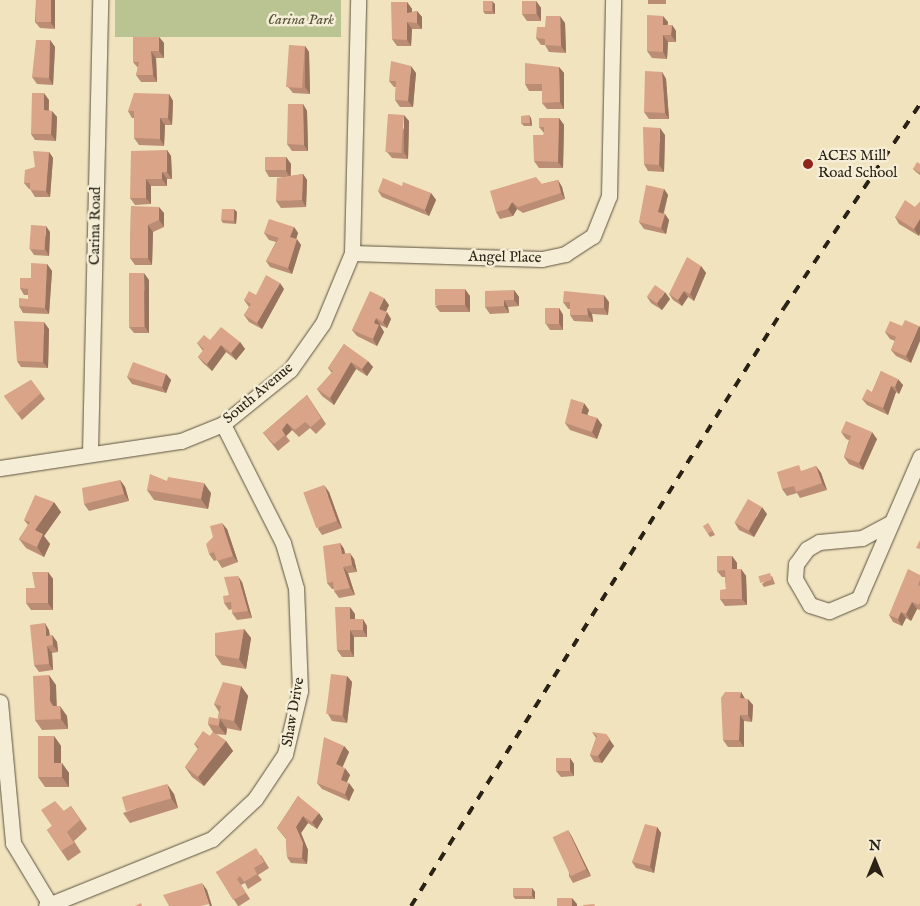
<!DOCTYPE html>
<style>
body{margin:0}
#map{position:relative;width:920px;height:906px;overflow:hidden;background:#f0e3be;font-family:"IM FELL English",serif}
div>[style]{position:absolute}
.green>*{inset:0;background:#b9c492;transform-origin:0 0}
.roads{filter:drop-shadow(0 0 1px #5c5240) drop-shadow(0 0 1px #5c5240)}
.minor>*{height:15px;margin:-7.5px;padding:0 7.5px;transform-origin:7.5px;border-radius:7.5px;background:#f5edd5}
.rail>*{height:4px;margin-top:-2px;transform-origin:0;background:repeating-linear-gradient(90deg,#2b2216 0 9px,transparent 0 18px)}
.wall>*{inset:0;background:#bb8d74;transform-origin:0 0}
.shaded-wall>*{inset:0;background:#98735e}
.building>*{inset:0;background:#d9a487;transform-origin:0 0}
.dots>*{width:14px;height:14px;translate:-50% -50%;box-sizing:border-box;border:2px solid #f5edd5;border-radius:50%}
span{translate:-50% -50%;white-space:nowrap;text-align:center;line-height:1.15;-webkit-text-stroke:5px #f5edd5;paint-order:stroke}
.park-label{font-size:15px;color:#56533b;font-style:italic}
.poi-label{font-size:15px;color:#2b2216}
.left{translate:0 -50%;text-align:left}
.street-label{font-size:15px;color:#2b2216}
.north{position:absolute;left:850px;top:836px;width:50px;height:50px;-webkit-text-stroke:4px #f5edd5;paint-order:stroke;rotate:0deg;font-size:14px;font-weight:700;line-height:20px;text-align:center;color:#2b2216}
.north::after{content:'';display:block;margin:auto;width:18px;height:22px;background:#2b2216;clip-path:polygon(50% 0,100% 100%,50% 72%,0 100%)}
</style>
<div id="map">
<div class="green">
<div style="left:115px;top:0;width:226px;height:37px"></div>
</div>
<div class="roads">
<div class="minor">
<div style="left:352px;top:253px;width:190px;rotate:1.8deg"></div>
<div style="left:542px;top:259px;width:24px;rotate:-12deg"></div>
<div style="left:565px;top:254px;width:33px;rotate:-33deg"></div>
<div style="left:593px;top:236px;width:43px;rotate:-68.2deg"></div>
<div style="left:609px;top:196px;width:196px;rotate:-88.8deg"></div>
<div style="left:90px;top:452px;width:452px;rotate:-88.7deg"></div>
<div style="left:0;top:468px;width:183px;rotate:-8.5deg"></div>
<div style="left:181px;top:441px;width:45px;rotate:-22deg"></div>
<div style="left:223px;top:424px;width:86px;rotate:-38.9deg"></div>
<div style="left:290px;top:370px;width:57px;rotate:-54.9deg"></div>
<div style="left:323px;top:323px;width:76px;rotate:-67.5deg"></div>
<div style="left:352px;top:253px;width:253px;rotate:-88.6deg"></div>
<div style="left:890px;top:523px;width:32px;rotate:152deg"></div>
<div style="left:862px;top:538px;width:43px;rotate:174.7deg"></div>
<div style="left:819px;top:542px;width:14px;rotate:150deg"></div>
<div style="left:807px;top:549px;width:19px;rotate:126deg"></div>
<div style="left:796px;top:564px;width:15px;rotate:94deg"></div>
<div style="left:795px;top:579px;width:30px;rotate:60deg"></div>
<div style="left:810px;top:605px;width:20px;rotate:18deg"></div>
<div style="left:829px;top:611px;width:33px;rotate:-23deg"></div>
<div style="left:859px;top:598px;width:154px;rotate:-66.6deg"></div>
<div style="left:0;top:702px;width:142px;rotate:84.7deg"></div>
<div style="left:13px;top:843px;width:70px;rotate:59deg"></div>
<div style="left:46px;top:906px;width:179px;rotate:-22deg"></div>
<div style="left:212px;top:839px;width:59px;rotate:-42.9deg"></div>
<div style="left:255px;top:799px;width:54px;rotate:-56.3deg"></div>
<div style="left:285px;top:754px;width:65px;rotate:-76.6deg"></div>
<div style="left:300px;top:691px;width:103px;rotate:-92.2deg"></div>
<div style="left:296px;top:588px;width:47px;rotate:-106.1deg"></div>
<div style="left:283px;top:543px;width:133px;rotate:-116.8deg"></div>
</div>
</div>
<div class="rail">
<div style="left:411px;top:906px;width:705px;rotate:-58.05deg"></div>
<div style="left:784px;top:308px;width:245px;rotate:-56.3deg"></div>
</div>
<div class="wall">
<div style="clip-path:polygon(36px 0,55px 29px,40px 28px,35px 22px)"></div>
<div style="left:648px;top:0;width:18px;height:4px"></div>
<div style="clip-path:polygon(536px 1px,541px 8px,541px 21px,527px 21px,522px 14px)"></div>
<div style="clip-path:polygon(407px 2px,412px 9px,412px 12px,417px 11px,422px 17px,422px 29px,412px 29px,411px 46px,397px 46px,392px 39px)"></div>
<div style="clip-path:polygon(495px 4px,495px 14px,485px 14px,483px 11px)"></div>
<div style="clip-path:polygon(668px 22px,667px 25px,672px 25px,676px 31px,676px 42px,668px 42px,667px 59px,652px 58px,647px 51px)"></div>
<div style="clip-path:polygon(565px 23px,566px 53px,549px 52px,545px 45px,541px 45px,536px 38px,545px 27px)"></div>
<div style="clip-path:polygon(159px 37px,164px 43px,164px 58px,156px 58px,157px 82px,141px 82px,136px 75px,138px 68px,133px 62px)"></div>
<div style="clip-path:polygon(50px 40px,55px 47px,53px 85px,37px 84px,32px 77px)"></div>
<div style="clip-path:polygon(305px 46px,309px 52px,310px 94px,293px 93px,288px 87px)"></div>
<div style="clip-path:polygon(559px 67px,564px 73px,564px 109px,547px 109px,542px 103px,542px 91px,529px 91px,525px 84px)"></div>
<div style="clip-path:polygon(662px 72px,666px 79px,669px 119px,649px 119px,644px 112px)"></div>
<div style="clip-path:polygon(416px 73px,413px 107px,400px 107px,395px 100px,396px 87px,394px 87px,389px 81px)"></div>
<div style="clip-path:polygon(169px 94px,173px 101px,172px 125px,165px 125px,164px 146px,139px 145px,134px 138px,134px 118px,132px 118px,128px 111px)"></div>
<div style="clip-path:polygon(49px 100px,49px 110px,57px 117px,56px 141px,35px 140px,31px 134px)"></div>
<div style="clip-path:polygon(303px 104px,307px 111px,308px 151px,292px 151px,287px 144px)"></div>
<div style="clip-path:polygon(531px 118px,532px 126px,524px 126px,521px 123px)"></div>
<div style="clip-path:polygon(559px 118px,564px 125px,563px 168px,539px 168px,534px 161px,544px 133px,539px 127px)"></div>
<div style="clip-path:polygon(409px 121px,408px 159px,392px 158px,387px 152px)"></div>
<div style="clip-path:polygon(665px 135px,664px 172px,648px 171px,644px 164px)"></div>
<div style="clip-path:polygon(167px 150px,171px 156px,172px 179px,167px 179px,167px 186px,151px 186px,151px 204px,135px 205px,130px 198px)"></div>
<div style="clip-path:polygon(49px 152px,53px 158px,50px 197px,35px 197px,30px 189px,29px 189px,24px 183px,35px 167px)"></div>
<div style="clip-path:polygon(286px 157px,291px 164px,291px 176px,303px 174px,307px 180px,306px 207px,281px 208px,276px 201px,284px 177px,269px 177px,265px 170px)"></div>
<div style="clip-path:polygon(920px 164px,920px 175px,916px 172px,913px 169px)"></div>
<div style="clip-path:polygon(558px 180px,562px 187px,565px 199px,523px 213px,517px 209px,513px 216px,500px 219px,496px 212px,542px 184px)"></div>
<div style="clip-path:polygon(402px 186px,431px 193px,436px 200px,429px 216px,382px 197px,378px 191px)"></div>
<div style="clip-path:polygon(664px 189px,668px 195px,664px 213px,669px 220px,666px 234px,644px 229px,639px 222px)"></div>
<div style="clip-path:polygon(920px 202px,920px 233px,919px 236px,899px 224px,895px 217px,915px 207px)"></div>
<div style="clip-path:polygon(131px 206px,164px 213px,164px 227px,153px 232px,152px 265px,135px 265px,130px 258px)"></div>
<div style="clip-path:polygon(237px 212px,236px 224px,223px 223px,221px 220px)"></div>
<div style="clip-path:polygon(294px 227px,298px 233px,296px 239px,301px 245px,292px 274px,270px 267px,266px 261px,276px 242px,269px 240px,264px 233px)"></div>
<div style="clip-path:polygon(50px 232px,49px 256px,34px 255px,30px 249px)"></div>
<div style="clip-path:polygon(47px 264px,52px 271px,49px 314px,23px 313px,19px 306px,28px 299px,28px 295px,24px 295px,20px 288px)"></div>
<div style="clip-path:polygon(701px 266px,706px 273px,694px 301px,688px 297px,682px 306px,673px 300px,669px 294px)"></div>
<div style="clip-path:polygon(149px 280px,149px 333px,134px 333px,129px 327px)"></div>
<div style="clip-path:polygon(284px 289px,262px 329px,249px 322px,244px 315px,249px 307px,244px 300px,256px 295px)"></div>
<div style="clip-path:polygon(514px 290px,519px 297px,519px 306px,508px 307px,509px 313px,490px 314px,485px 307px)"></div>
<div style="clip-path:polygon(470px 296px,470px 312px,440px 312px,435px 306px)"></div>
<div style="clip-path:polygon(647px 297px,670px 299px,662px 310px,651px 303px)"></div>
<div style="clip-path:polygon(563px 302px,609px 302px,608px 315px,592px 314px,593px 322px,574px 321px,570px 315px,570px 309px,568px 309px)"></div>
<div style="clip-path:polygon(389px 305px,386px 312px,391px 319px,387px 328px,380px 325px,380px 326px,384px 332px,377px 346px,357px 336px,352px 330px)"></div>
<div style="clip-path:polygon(559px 308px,563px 315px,563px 330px,550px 330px,546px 324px)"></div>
<div style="clip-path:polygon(902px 326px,911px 363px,896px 356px,891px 350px,895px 341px,890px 339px,885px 332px)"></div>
<div style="clip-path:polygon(49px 329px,48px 368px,21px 367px,17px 361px)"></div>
<div style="clip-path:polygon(210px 340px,240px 342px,245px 349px,236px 360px,226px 352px,212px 371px,203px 363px,198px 357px,203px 351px,197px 343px)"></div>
<div style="clip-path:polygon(344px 344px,373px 367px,367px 376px,356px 369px,334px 405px,322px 396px,317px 389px,332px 373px,328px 368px)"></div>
<div style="clip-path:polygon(881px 371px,903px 385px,899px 394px,896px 392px,888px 415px,867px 405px,862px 399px,872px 392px)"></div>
<div style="clip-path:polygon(166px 374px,171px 380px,166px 393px,132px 384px,127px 377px)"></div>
<div style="clip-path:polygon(31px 380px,45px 399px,22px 420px,4px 396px)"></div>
<div style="clip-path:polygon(307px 395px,326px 424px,316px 434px,310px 428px,299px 437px,292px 430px,286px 436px,290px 441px,278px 451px,263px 433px)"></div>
<div style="clip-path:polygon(589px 410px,587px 415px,597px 418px,602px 425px,597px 439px,570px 430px,565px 423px)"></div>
<div style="clip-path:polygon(841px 432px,877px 439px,863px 470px,849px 464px,844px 457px,849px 440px,846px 439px)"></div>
<div style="clip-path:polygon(816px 466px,821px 473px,827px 490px,800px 498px,797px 493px,787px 496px,782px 489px,803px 471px)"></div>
<div style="clip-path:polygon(120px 480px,125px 487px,129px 501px,89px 511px,84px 504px)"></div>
<div style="clip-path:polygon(167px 481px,211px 493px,208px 509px,154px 500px,147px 490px)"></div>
<div style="clip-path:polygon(329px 492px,342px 528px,322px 535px,318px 529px)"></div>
<div style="clip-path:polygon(61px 512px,44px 536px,50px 544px,44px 557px,26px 548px,19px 539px,28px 525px,24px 520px)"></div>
<div style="clip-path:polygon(767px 514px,754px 537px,739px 530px,735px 523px)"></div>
<div style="clip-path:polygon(708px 523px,715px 535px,710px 537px,708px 534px)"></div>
<div style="clip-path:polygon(227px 529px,238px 562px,222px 568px,217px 560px,214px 561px,209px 554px,213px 537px)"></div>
<div style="clip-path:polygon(340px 543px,344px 549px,345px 553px,354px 559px,357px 572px,348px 573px,355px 595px,339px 598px,334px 591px,334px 589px,332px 589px,327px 583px)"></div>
<div style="clip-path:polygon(732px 556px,737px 563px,737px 569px,741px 569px,746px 576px,747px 605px,725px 606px,720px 599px,726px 589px,725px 577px,722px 577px,717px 571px)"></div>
<div style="clip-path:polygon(48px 572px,53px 579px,53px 610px,31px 610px,26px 603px,35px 588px)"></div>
<div style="clip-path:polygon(920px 575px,920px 610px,917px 609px,911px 621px,906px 618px,902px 626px,893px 622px,889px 615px)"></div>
<div style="clip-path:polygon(772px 576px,775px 584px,764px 587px,762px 584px)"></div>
<div style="clip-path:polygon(242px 582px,252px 618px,237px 620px,232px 613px,232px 609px,229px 610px,224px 603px,229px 595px)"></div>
<div style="clip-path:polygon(355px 614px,355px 619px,367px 626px,367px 637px,354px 637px,354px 657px,342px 657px,337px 650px)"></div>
<div style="clip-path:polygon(244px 629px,251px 638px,246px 669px,222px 665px,215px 655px)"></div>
<div style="clip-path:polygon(49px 630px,50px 636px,52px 635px,57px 642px,58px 652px,52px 653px,53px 670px,39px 672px,34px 665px)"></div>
<div style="clip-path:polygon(347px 676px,352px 682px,347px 723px,332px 721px,328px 714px)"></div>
<div style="clip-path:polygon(56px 685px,56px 706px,67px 716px,68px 729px,42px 730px,35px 720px)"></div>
<div style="clip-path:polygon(241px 686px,248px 696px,241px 731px,226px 728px,227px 729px,226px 735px,216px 734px,226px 741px,233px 751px,204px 786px,192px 777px,185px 767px,198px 749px,194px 744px,210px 736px,213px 732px,208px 724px,219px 719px,218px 718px,219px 712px,214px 704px)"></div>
<div style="clip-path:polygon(741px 692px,745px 699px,753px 705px,752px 722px,744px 721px,744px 747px,728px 747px,723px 740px)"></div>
<div style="clip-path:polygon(592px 732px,614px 746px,602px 763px,594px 762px,590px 755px,596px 738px)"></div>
<div style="clip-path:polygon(54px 736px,61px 746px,61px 763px,69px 773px,69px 787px,45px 787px,38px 777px)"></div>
<div style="clip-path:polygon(344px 746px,349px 752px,342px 767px,350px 775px,347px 782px,354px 790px,349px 801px,322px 789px,317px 783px)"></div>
<div style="clip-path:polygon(570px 758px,574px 764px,574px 776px,561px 777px,556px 771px)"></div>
<div style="clip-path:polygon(174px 794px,178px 808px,130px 823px,123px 813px)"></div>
<div style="clip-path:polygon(298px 796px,323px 819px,317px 829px,308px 823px,301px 833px,308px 850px,307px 864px,291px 863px,287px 857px,286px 839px,277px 828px)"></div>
<div style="clip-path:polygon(71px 806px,87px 829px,74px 841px,81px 852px,68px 861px,47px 830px,52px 826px,64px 811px)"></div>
<div style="clip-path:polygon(657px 827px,661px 833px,654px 873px,636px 868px,632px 862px)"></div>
<div style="clip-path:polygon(568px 830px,572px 837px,591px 876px,573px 883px,569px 876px)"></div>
<div style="clip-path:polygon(261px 855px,269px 868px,258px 875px,262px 880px,248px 889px,245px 883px,241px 885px,250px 899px,239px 906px,238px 906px,216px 872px)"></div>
<div style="clip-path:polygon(532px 888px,535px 892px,535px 899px,515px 899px,513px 896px)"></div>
</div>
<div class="shaded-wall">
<div style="clip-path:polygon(51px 0,55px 0,55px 29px,50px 22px)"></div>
<div style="clip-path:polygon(492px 1px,495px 4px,495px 14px,493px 11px)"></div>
<div style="clip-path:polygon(536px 1px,541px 8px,541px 21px,537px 14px)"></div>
<div style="clip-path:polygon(407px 2px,412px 9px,412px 20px,407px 13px)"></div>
<div style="clip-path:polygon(417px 11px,422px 17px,422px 29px,417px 23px)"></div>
<div style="clip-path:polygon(560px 16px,565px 23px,566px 53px,561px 46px)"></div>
<div style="clip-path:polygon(663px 16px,668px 22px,667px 31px,663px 25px)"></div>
<div style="clip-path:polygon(407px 22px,412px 29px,411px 46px,407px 40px)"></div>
<div style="clip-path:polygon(672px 25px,676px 31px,676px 42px,671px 35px)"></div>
<div style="clip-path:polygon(663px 35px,668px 42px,667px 59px,663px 52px)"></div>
<div style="clip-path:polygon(159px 37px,164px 43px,164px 58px,159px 51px)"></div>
<div style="clip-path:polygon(50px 40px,55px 47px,53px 85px,49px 78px)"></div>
<div style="clip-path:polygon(305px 46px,309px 52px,310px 94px,305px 87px)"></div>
<div style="clip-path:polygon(151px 51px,156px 58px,157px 82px,153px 75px)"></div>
<div style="clip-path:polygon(411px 66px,416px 73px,413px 107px,408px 101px)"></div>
<div style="clip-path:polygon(559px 67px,564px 73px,564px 109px,560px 102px)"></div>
<div style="clip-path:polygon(662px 72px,666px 79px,669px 119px,665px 113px)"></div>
<div style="clip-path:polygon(44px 93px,49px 100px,48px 117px,44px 110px)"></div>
<div style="clip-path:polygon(169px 94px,173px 101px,172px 125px,168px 118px)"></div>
<div style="clip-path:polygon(303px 104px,307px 111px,308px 151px,304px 145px)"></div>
<div style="clip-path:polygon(52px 111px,57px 117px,56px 141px,51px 134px)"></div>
<div style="clip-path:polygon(404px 115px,409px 121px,408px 159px,404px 152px)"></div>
<div style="clip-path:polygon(529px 115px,531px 118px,532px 126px,530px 123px)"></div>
<div style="clip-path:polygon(160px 118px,165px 125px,164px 146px,160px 139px)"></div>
<div style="clip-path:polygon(559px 118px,564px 125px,563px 168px,558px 162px)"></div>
<div style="clip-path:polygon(660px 128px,665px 135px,664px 172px,659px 165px)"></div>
<div style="clip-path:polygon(167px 150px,171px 156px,172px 179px,167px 172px)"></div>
<div style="clip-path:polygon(49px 152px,53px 158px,50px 197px,46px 191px)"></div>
<div style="clip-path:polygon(286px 157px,291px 164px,290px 177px,286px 171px)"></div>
<div style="clip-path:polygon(162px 172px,167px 179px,167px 186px,162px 179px)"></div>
<div style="clip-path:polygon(303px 174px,307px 180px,306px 207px,302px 200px)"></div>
<div style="clip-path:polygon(146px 179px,151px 186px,151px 204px,146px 198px)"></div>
<div style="clip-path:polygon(558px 180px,562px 187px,565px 199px,561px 193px)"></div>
<div style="clip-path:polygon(664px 189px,668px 195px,662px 218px,658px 212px)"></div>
<div style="clip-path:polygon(431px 193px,436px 200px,429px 216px,425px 210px)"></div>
<div style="clip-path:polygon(512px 202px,517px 209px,513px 216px,508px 209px)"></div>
<div style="clip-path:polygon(159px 207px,164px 213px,164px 227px,159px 220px)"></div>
<div style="clip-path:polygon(234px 209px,237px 212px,236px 224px,234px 221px)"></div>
<div style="clip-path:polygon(665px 214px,669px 220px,666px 234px,661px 228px)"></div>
<div style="clip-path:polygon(920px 219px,920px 233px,919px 236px,914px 229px)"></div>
<div style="clip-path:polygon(148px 225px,153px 232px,152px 265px,148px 258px)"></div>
<div style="clip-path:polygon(46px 226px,50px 232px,49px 256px,45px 249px)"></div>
<div style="clip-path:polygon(294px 227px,298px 233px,295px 243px,290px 237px)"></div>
<div style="clip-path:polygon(297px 239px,301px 245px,292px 274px,288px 268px)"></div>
<div style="clip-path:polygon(47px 264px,52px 271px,49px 314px,45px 308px)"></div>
<div style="clip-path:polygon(701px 266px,706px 273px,694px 301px,690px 294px)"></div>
<div style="clip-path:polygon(144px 273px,149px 280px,149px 333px,145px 327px)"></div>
<div style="clip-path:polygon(280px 283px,284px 289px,262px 329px,257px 323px)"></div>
<div style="clip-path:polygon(465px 289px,470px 296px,470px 312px,465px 305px)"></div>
<div style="clip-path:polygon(514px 290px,519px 297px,519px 306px,514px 300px)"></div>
<div style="clip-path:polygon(684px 291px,688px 297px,682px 306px,678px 300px)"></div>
<div style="clip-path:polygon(665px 292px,670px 299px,662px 310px,657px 304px)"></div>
<div style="clip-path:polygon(604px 295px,609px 302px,608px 315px,604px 308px)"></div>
<div style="clip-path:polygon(384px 298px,389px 305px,384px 315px,379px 309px)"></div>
<div style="clip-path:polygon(504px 300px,508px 307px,509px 313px,504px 306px)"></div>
<div style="clip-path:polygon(559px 308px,563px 315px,563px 330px,559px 323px)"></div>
<div style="clip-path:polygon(587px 308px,592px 314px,593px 322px,588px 315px)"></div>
<div style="clip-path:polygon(387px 312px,391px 319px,387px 328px,383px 322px)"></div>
<div style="clip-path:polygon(376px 318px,384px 332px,377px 346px,373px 339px,374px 323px)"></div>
<div style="clip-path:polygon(44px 322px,49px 329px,48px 368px,43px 362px)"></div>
<div style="clip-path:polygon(919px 326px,920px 327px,920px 341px,911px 363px,906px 356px)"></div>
<div style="clip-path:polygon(240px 342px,245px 349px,236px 360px,231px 353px)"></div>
<div style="clip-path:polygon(221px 345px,226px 352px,212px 371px,207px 364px)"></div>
<div style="clip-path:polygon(368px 361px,373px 367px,367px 376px,362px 369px)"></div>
<div style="clip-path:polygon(351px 362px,356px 369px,334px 405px,330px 398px)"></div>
<div style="clip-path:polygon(166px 374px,171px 380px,166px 393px,162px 387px)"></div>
<div style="clip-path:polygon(898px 379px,903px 385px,899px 394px,895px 387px)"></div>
<div style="clip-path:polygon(891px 386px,896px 392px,888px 415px,883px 408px)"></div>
<div style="clip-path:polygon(584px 403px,589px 410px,586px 419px,581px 413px)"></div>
<div style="clip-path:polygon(597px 418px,602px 425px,597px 439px,592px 432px)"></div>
<div style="clip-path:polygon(287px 423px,292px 430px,286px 436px,282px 430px)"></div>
<div style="clip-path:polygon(872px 432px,877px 439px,863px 470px,859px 463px)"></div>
<div style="clip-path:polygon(816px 466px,821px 473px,827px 490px,822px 483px)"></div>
<div style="clip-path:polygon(120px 480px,125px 487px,129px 501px,124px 494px)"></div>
<div style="clip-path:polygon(204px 483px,211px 493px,208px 509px,201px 499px)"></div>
<div style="clip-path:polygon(324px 485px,329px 492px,342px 528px,337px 521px)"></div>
<div style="clip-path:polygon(54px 502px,61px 512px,44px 536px,50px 544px,44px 557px,37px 547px,35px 530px)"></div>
<div style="clip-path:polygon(762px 507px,767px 514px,754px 537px,749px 531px)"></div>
<div style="clip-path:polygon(222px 523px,227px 529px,238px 562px,233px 556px)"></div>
<div style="clip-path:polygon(340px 543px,344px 549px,346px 561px,342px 554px)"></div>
<div style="clip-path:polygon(350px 553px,354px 559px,357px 572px,352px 565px)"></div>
<div style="clip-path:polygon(732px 556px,737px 563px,737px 576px,732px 569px)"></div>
<div style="clip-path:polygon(343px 567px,348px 573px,355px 595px,350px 588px)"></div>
<div style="clip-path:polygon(741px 569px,746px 576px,747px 605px,742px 599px)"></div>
<div style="clip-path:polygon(48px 572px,53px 579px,53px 610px,48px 603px)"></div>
<div style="clip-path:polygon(238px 576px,242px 582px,252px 618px,248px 611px)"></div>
<div style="clip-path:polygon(912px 602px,917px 609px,911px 621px,906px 614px)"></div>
<div style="clip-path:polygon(350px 607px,355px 614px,355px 626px,350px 619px)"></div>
<div style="clip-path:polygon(901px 612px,906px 618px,902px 626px,898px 619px)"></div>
<div style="clip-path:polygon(363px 619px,367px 626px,367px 637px,363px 630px)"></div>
<div style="clip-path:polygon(45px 623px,49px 630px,50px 643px,46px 636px)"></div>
<div style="clip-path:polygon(244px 629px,251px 638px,246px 669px,239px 659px)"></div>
<div style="clip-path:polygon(350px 630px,354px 637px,354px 657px,350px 650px)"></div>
<div style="clip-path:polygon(52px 635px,57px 642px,58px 652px,53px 645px)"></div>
<div style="clip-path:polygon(47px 646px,52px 653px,53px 670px,49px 664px)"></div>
<div style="clip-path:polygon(49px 675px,56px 685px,57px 710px,60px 716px,50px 701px)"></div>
<div style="clip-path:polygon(347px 676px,352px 682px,347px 723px,343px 716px)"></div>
<div style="clip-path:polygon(241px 686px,248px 696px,241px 731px,234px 721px)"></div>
<div style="clip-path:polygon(741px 692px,745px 699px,740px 698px)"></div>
<div style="clip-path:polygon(748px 699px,753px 705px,752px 722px,748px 715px)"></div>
<div style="clip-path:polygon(60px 706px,67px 716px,68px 729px,61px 719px)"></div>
<div style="clip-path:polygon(740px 715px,744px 721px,744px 747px,739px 740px)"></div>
<div style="clip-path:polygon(220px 719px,227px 729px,226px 735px,219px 726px)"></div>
<div style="clip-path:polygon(606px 734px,614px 746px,602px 763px,598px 756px)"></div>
<div style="clip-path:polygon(54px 736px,61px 746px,61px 773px,54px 763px)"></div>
<div style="clip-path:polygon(226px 741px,233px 751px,204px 786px,198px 777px)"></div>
<div style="clip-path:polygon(344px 746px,349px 752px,341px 771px,336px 764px)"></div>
<div style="clip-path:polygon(570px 758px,574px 764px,574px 776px,570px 770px)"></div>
<div style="clip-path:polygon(62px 763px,69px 773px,69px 787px,62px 777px)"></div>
<div style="clip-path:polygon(345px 768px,350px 775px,345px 786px,341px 780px)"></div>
<div style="clip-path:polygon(349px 783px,354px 790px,349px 801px,345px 794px)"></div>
<div style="clip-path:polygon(167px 784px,174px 794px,178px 808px,171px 798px)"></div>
<div style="clip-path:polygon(319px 813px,323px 819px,317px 829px,312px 822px)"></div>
<div style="clip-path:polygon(303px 816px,308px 823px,301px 833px,308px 850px,307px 864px,302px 858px,296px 827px)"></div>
<div style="clip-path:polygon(657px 827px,661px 833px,654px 873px,650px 866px)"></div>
<div style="clip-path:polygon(568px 830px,572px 837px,591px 876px,586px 869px)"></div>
<div style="clip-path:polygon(202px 883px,207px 890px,212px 906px,210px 906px,209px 904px)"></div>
<div style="clip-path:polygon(532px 888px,535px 892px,535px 899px,532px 896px)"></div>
<div style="clip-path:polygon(572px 898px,577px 904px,577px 906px,572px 906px)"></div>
</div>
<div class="building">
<div style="left:36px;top:0;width:15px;height:22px"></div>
<div style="left:483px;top:1px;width:9px;height:10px"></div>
<div style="left:522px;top:1px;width:14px;height:13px"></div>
<div style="clip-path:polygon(391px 2px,407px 2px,407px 13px,417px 11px,417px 23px,407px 22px,407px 40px,392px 39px)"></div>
<div style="clip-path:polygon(647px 15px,663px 16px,663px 25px,672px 25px,671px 35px,663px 35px,663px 52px,647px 51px)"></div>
<div style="clip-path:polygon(546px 16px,560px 16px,561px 46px,545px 45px,545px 39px,536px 38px,537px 27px,545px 27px)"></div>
<div style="clip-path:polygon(133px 37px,159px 37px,159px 51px,151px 51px,153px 75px,136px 75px,139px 62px,133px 62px)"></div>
<div style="clip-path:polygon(36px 40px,50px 40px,49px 78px,32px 77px)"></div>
<div style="left:289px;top:45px;width:16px;height:42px;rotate:4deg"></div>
<div style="clip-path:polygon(391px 61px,411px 66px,408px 101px,395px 100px,396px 81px,389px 81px)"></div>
<div style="clip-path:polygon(525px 63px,559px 67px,560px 102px,542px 103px,542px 84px,525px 84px)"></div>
<div style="clip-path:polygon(645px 71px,662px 72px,665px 113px,644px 112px)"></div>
<div style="clip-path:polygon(32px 93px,44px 93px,44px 110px,52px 111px,51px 134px,31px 134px)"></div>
<div style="clip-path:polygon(134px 93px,169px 94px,168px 118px,160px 118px,160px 139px,134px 138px,134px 111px,128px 111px)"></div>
<div style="clip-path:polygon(288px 104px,303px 104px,304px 145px,287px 144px)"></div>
<div style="left:388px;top:114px;width:16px;height:38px;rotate:4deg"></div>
<div style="clip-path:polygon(529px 115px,530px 123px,521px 123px,521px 116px)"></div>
<div style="clip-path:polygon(539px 118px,559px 118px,558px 162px,534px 161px,533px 135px,544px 135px,544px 127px,539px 127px)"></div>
<div style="clip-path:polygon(643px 127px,660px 128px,659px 165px,644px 164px)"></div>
<div style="clip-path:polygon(167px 150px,167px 172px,162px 172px,162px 179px,146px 179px,146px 198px,130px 198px,131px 151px)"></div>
<div style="clip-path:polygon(33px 151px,49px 152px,46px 191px,30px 190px,30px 183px,24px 183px,25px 170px,35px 167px)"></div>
<div style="left:265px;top:157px;width:21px;height:13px"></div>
<div style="clip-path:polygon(917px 162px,920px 164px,920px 173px,913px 169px)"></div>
<div style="clip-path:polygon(303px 174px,302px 200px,276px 201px,277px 178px)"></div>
<div style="clip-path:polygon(536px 177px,542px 184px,558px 180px,561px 193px,518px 207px,512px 202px,508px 209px,496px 212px,490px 191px)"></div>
<div style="clip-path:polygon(383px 178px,402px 186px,403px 182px,431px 193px,425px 210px,378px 191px)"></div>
<div style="clip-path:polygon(646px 185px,664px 189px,658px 212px,665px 214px,661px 228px,639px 222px)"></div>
<div style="clip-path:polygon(905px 200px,915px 207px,920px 202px,920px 219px,914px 229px,895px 217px)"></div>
<div style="clip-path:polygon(131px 206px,159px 207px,159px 220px,148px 225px,148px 258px,130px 258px)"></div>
<div style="clip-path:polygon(222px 209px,234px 209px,234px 221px,221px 220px)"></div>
<div style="clip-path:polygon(269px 219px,294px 227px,290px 237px,297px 239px,288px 268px,266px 261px,279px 238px,264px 233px)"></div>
<div style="left:31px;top:225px;width:15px;height:24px;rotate:4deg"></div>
<div style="clip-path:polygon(687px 257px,701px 266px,690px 294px,684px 291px,678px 300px,669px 294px)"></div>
<div style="clip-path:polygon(31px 263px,47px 264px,45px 308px,19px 306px,19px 298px,28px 299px,28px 289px,20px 288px,20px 278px,31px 278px)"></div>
<div style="left:129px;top:273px;width:15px;height:54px"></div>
<div style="clip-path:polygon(266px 275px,280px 283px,257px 323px,244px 315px,251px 304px,244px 300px,249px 291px,256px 295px)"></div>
<div style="left:655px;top:285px;width:12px;height:14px;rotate:35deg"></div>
<div style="left:465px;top:289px;width:16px;height:30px;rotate:90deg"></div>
<div style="clip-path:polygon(514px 290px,514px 300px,504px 300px,504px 306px,485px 307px,485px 291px)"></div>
<div style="clip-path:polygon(370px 291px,384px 298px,379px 309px,387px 312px,383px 322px,376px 318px,374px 323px,379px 325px,373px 339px,352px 330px)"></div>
<div style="clip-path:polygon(564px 291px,604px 295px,604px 308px,587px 308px,588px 315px,570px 315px,570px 302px,563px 302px)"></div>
<div style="left:545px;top:308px;width:14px;height:16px"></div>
<div style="clip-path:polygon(905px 320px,919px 326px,906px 356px,891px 350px,896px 337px,885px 332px,890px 321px,902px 326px)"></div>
<div style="clip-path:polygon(14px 321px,44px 322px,43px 362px,17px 361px)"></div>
<div style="clip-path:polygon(221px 327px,240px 342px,231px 353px,221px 345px,207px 364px,198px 357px,204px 349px,197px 343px,204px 335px,210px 340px)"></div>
<div style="clip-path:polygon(344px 344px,368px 361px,362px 369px,351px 362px,330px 398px,317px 389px,333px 371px,328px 368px)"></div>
<div style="clip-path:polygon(133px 362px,166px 374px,162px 387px,127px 377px)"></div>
<div style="clip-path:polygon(881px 371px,898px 379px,895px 387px,891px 386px,883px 408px,862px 399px,867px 389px,872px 392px)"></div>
<div style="clip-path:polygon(31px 380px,41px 393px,17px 414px,4px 396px)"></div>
<div style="clip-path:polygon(307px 395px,321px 418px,311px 427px,305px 422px,295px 430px,287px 423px,282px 430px,285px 435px,274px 444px,263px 433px)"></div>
<div style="clip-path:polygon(571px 399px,584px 403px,581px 413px,597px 418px,592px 432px,565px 423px)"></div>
<div style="clip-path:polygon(846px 421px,872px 432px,859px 463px,844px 457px,851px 436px,841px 432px)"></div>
<div style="clip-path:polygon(799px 465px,801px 471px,816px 466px,822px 483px,796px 492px,794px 486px,782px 489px,777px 472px)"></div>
<div style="clip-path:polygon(150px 474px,167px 481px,168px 477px,204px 483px,201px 499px,147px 490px)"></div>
<div style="clip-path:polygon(120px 480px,124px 494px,84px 504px,82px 488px)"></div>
<div style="left:324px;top:485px;width:38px;height:22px;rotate:70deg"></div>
<div style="clip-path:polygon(35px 495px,54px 502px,35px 530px,43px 534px,37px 547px,19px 539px,30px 522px,24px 520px)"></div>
<div style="left:748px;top:499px;width:16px;height:27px;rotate:30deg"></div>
<div style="clip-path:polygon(222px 523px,233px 556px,217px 561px,214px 552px,209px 554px,206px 544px,213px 537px,210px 526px)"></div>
<div style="left:708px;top:523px;width:9px;height:6px;rotate:58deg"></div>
<div style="clip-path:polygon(920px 540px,920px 549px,916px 548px)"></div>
<div style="clip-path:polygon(340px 543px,342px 554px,350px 553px,352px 565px,343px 567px,350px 588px,334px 591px,333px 582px,327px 583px,323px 546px)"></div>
<div style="clip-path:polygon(717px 556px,732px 556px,732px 569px,741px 569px,742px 599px,720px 599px,720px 590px,726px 589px,725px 570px,717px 571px)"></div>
<div style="clip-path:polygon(908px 569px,920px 575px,920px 580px,918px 585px,920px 586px,920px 602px,919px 605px,912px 602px,906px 614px,901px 612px,898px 619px,889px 615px)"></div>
<div style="clip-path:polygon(32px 572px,48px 572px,48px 603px,26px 603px,26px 588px,35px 588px)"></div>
<div style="left:770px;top:573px;width:7px;height:12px;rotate:74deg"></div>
<div style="clip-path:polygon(238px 576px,248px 611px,232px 613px,231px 602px,224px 603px,223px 596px,229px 595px,224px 577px)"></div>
<div style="clip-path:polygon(335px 607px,350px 607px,350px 619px,363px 619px,363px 630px,350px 630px,350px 650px,337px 650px)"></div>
<div style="clip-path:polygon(45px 623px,46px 636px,52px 635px,53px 645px,47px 646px,49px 664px,34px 665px,30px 625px)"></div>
<div style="clip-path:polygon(244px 629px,239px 659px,215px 655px,215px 633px)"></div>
<div style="left:331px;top:674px;width:16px;height:40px;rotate:7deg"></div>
<div style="clip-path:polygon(49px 675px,50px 701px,53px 706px,60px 706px,61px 719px,35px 720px,33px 676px)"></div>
<div style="clip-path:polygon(223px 682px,241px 686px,234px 721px,218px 718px,221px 706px,214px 704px)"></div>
<div style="clip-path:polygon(725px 692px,741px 692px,740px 698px,748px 699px,748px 715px,740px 715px,739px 740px,723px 740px,721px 698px)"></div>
<div style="left:209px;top:717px;width:11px;height:7px;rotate:10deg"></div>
<div style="clip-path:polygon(203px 731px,210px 736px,213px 732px,226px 741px,198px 777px,185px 767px,199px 747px,194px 744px)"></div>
<div style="clip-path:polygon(592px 732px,606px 734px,610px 739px,598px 756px,590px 755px,597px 736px)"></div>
<div style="clip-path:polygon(38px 736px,54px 736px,54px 763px,62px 763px,62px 777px,38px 777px)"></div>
<div style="clip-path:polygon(324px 737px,344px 746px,336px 764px,345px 768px,341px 780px,349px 783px,345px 794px,317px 783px)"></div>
<div style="left:556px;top:758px;width:14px;height:13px"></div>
<div style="left:167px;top:784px;width:15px;height:47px;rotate:74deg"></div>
<div style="clip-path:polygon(298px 796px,319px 813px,312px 822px,303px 816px,296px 827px,303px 843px,302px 858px,287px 857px,286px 838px,277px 828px)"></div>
<div style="clip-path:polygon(55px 801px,64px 811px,71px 806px,80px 820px,67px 832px,74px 843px,61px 851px,47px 830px,52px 826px,41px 810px)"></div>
<div style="clip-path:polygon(645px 824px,657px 827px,650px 866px,632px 862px)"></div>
<div style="left:568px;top:830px;width:43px;height:17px;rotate:65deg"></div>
<div style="clip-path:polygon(256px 848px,264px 862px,254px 868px,257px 874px,244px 882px,240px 876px,237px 879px,246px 893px,233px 900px,216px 872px)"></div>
<div style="clip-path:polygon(202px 883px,209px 904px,201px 906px,169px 906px,163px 895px)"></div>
<div style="left:513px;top:888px;width:19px;height:8px"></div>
<div style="left:557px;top:898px;width:15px;height:8px"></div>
<div style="clip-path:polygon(141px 903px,142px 906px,135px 906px)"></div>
<div style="clip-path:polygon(594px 904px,595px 906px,583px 906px,583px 905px)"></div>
</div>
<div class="dots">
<div style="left:808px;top:164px;background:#8f2418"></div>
</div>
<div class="park-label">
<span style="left:301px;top:20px">Carina Park</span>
</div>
<div class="poi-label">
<span class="left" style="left:818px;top:164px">ACES Mill<br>Road School</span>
</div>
<div class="street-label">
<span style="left:95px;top:226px;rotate:-89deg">Carina Road</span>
<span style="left:505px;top:257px;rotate:1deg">Angel Place</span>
<span style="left:258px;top:393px;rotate:-40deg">South Avenue</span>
<span style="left:293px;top:712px;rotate:-80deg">Shaw Drive</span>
</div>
<div class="north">N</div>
</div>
